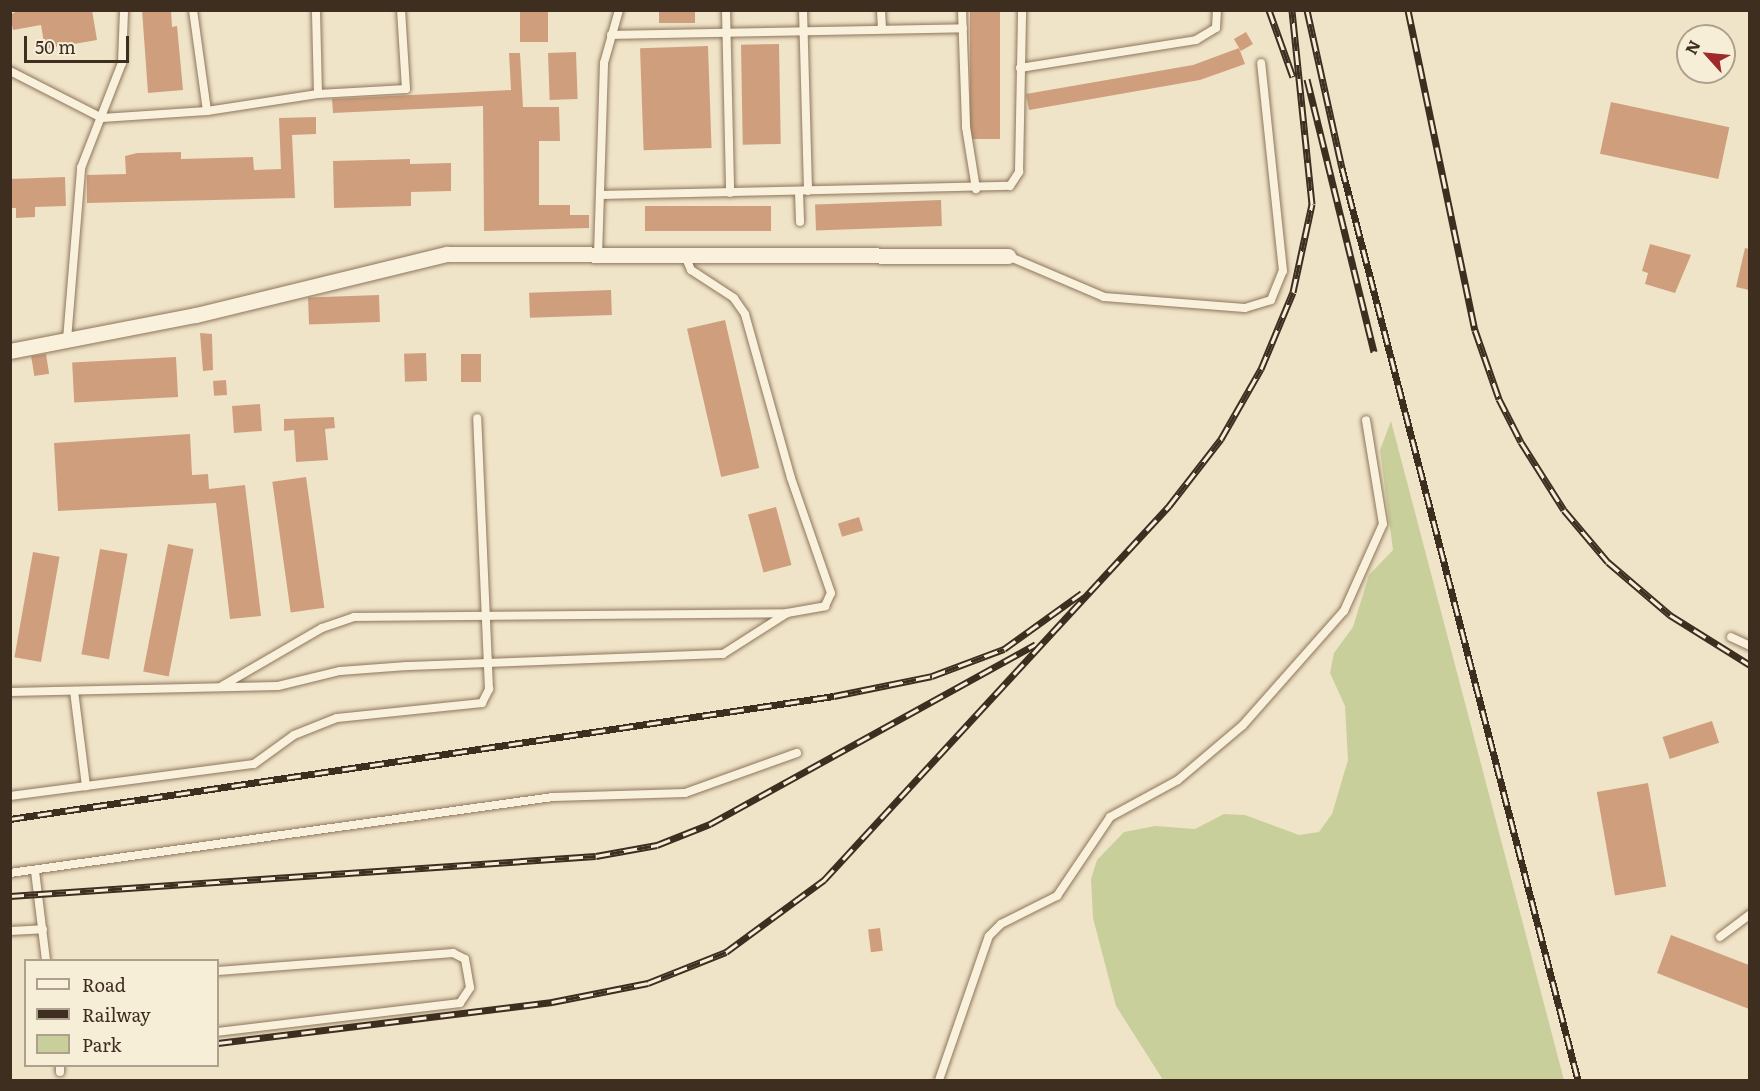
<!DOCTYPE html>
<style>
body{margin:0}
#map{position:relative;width:1760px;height:1091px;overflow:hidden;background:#f0e4c8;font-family:Literata,serif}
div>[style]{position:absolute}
.green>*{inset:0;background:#c9cf9b}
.building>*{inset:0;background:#cf9f7d;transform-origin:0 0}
.roads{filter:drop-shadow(0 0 2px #8d765c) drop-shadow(0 0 2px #8d765c)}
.lane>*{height:8px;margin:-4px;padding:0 4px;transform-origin:4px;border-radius:4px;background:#faf1dc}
.street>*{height:15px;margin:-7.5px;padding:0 7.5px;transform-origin:7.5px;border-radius:7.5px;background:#faf1dc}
.rail>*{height:7px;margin-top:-3.5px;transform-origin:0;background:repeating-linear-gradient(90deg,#f7eed8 0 14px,#3d2e20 0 28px);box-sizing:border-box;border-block:2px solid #3d2e20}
span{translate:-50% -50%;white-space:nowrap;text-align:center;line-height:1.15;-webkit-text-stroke:4.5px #f7eed8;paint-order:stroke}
.frame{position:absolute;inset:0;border:12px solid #3d2e20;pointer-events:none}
.legend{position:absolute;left:24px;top:959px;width:195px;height:108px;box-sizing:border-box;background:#f7eed8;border:2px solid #ada18e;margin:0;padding:8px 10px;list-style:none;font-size:18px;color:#3d2e20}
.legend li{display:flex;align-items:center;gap:12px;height:30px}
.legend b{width:30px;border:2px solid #ada18e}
.north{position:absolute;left:1676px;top:24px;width:60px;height:60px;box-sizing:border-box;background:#f7eed8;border:2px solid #ada18e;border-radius:50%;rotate:297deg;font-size:16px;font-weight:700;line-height:24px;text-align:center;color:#3d2e20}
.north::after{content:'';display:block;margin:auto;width:21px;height:27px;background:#9e2a2b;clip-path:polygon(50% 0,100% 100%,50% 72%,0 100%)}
.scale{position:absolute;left:24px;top:36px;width:105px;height:27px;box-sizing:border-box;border:3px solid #3d2e20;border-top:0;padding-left:8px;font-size:18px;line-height:21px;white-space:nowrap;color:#3d2e20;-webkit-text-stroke:4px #f7eed8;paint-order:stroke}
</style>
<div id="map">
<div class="green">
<div style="clip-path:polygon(1391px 421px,1564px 1080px,1163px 1080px,1116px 1006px,1093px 918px,1091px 879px,1097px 860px,1124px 832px,1155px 826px,1195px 829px,1224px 814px,1245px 815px,1299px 835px,1319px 832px,1332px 814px,1348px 760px,1345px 706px,1330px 673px,1334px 653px,1353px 627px,1369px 575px,1393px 550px,1380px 450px)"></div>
</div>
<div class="building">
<div style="clip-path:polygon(19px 10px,92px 10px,97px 40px,45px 49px,41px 25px,13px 30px,10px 15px)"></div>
<div style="clip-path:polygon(142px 10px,171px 10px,172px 27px,177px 26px,183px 90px,148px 93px)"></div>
<div style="left:520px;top:10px;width:28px;height:32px"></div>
<div style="left:659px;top:10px;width:36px;height:13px"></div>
<div style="left:970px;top:10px;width:30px;height:129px"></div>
<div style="left:1246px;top:32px;width:14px;height:14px;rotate:60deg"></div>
<div style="left:779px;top:44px;width:100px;height:38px;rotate:89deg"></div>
<div style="left:708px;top:46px;width:102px;height:68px;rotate:88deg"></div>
<div style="clip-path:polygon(1239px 48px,1245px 64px,1200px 80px,1029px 110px,1026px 94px,1193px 65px)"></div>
<div style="left:576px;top:52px;width:47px;height:28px;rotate:88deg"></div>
<div style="clip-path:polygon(509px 53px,520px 53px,523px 107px,559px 107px,560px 141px,539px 141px,539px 205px,570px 205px,570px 215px,589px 215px,589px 228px,484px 231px,483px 106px,333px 113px,332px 99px,511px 90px)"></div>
<div style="left:1611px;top:102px;width:121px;height:53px;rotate:12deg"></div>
<div style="clip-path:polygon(316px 117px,316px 134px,292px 135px,295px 198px,87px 203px,87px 175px,126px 174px,125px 156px,137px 153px,181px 152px,181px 159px,253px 157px,254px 170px,281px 169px,279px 118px)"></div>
<div style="clip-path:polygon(410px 159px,410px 164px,451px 163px,451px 191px,411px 192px,411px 206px,334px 208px,333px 161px)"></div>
<div style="clip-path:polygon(65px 177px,66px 206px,35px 207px,35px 217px,16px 218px,16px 208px,10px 208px,10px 179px)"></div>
<div style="left:941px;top:200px;width:26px;height:126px;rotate:88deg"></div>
<div style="left:771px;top:206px;width:25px;height:126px;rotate:90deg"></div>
<div style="clip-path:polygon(1650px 244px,1691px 255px,1675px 293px,1645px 284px,1648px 273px,1642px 271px)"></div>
<div style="clip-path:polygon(1745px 248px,1749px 249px,1749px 290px,1736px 287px)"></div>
<div style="left:611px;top:290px;width:25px;height:82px;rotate:88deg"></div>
<div style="left:379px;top:295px;width:27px;height:71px;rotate:88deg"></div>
<div style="left:725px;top:320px;width:152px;height:39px;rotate:77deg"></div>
<div style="clip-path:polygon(200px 333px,212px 334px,213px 370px,203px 371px)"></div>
<div style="left:426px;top:353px;width:28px;height:22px;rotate:88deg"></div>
<div style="left:46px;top:354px;width:20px;height:15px;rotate:81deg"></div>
<div style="left:461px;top:354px;width:20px;height:28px"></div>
<div style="left:176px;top:357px;width:40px;height:104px;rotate:87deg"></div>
<div style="left:226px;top:380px;width:15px;height:13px;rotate:86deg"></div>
<div style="left:260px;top:404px;width:27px;height:28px;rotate:86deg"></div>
<div style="clip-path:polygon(334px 417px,335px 428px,325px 429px,328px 460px,296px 462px,294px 430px,284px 431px,284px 419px)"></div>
<div style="clip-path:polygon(190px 434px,192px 475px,208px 474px,209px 489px,245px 485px,261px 616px,230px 619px,216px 503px,58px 511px,54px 443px)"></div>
<div style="left:306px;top:477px;width:132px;height:34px;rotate:82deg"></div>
<div style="left:776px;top:507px;width:60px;height:29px;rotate:75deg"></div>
<div style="left:859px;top:517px;width:14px;height:22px;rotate:73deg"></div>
<div style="left:168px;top:544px;width:26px;height:130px;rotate:11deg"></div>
<div style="left:100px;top:549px;width:28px;height:107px;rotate:10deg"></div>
<div style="left:33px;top:552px;width:27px;height:107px;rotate:10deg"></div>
<div style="left:1712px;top:721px;width:23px;height:52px;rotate:72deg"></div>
<div style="left:1648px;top:783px;width:105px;height:52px;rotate:80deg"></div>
<div style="left:880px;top:928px;width:23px;height:12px;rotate:83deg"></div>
<div style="clip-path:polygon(1671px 935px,1749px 965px,1749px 1009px,1657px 973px)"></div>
</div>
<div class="roads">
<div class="lane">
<div style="left:193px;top:10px;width:102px;rotate:82.1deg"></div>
<div style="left:726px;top:10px;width:183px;rotate:88.7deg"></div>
<div style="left:803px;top:10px;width:181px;rotate:88.4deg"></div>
<div style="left:881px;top:10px;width:19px;rotate:87deg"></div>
<div style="left:962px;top:10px;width:117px;rotate:88deg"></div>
<div style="left:966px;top:127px;width:63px;rotate:80.8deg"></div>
<div style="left:611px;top:35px;width:352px;rotate:-1.1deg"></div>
<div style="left:1020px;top:68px;width:178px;rotate:-9deg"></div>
<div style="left:1196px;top:40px;width:23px;rotate:-31deg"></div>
<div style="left:1216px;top:28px;width:18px;rotate:-87deg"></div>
<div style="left:10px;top:71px;width:103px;rotate:27.1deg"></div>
<div style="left:102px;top:118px;width:105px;rotate:-3.8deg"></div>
<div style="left:207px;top:111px;width:112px;rotate:-8.7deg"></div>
<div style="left:318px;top:94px;width:84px;rotate:-91.4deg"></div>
<div style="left:318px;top:94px;width:88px;rotate:-3.3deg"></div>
<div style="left:406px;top:89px;width:79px;rotate:-93.6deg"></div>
<div style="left:799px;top:192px;width:30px;rotate:88deg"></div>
<div style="left:600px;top:195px;width:410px;rotate:-1.3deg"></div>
<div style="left:1010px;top:186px;width:17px;rotate:-57deg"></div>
<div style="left:1019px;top:172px;width:162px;rotate:-88.9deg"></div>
<div style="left:598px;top:255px;width:192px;rotate:-88.2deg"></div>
<div style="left:604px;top:63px;width:55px;rotate:-74.2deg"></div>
<div style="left:1008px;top:256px;width:104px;rotate:23.1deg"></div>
<div style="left:1104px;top:297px;width:141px;rotate:4.5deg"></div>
<div style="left:1245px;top:308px;width:27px;rotate:-17deg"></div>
<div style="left:1271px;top:300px;width:31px;rotate:-68deg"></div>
<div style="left:1283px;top:271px;width:209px;rotate:-96deg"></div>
<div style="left:67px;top:340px;width:173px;rotate:-85.3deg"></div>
<div style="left:81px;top:168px;width:113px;rotate:-68.7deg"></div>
<div style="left:122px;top:63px;width:53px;rotate:-87.8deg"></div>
<div style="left:1731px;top:637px;width:21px;rotate:25deg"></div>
<div style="left:222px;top:686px;width:116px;rotate:-30.1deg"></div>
<div style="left:322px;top:628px;width:34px;rotate:-19deg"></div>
<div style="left:354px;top:617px;width:433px;rotate:-0.5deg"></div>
<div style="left:74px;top:691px;width:96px;rotate:82.8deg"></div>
<div style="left:10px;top:692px;width:268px;rotate:-1.3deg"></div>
<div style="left:278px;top:686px;width:64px;rotate:-13.6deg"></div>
<div style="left:340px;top:671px;width:67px;rotate:-4.3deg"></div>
<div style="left:407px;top:666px;width:316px;rotate:-2.2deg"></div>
<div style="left:723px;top:654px;width:76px;rotate:-32.6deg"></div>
<div style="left:787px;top:613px;width:39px;rotate:-10deg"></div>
<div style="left:825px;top:606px;width:14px;rotate:-65deg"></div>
<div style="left:831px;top:593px;width:122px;rotate:-109.2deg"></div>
<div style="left:791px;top:478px;width:170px;rotate:-105.7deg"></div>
<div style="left:745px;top:314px;width:19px;rotate:-125deg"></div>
<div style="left:734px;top:298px;width:51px;rotate:-146.9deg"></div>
<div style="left:691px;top:270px;width:15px;rotate:-113deg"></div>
<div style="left:10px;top:796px;width:246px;rotate:-7.5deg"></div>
<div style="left:254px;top:764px;width:49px;rotate:-35.9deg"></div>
<div style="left:294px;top:735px;width:46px;rotate:-21.6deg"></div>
<div style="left:337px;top:718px;width:146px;rotate:-5.9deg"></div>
<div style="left:482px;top:703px;width:16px;rotate:-63deg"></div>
<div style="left:489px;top:689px;width:271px;rotate:-92.5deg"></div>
<div style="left:35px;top:871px;width:90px;rotate:83deg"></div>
<div style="left:10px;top:873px;width:548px;rotate:-7.97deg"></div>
<div style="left:553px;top:797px;width:132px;rotate:-1.7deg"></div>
<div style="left:685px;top:793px;width:119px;rotate:-19.7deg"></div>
<div style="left:10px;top:931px;width:33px;rotate:-3deg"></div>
<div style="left:1720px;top:937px;width:38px;rotate:-37deg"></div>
<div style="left:218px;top:971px;width:236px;rotate:-4.4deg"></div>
<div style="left:453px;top:953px;width:13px;rotate:27deg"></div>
<div style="left:465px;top:959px;width:29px;rotate:80deg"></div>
<div style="left:470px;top:988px;width:18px;rotate:124deg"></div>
<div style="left:460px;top:1003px;width:244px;rotate:173.2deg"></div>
<div style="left:60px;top:1066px;width:6px;rotate:90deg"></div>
<div style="left:939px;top:1080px;width:152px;rotate:-70.9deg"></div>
<div style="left:989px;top:936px;width:17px;rotate:-45deg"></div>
<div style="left:1001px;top:924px;width:63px;rotate:-26.6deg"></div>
<div style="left:1057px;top:896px;width:95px;rotate:-56.1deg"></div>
<div style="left:1110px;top:817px;width:77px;rotate:-28.6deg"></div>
<div style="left:1178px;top:780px;width:85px;rotate:-40.2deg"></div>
<div style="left:1243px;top:725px;width:152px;rotate:-48.5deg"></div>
<div style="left:1344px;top:611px;width:95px;rotate:-65.9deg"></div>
<div style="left:1383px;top:524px;width:105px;rotate:-99.3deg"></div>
</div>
<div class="street">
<div style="left:10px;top:351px;width:189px;rotate:-11deg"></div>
<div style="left:196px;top:315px;width:258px;rotate:-13.7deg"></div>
<div style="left:447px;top:254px;width:561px;rotate:0.2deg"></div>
</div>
</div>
<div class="rail">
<div style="left:1269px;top:10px;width:71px;rotate:70.3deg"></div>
<div style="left:1307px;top:10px;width:162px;rotate:77.5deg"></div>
<div style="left:1342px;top:168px;width:942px;rotate:75.49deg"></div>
<div style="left:1408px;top:10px;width:327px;rotate:78.2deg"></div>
<div style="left:1475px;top:330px;width:73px;rotate:70.8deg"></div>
<div style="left:1499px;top:399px;width:48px;rotate:62.9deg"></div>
<div style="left:1521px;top:442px;width:80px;rotate:57.7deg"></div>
<div style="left:1564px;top:510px;width:68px;rotate:49.8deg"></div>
<div style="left:1608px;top:562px;width:82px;rotate:40.5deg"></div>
<div style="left:1670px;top:615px;width:94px;rotate:32deg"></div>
<div style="left:1307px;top:79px;width:281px;rotate:76.2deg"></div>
<div style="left:10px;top:819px;width:833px;rotate:-8.49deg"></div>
<div style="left:834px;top:696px;width:100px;rotate:-11.5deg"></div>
<div style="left:932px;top:676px;width:77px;rotate:-20.6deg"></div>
<div style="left:1004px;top:649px;width:96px;rotate:-35.7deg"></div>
<div style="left:10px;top:896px;width:587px;rotate:-3.9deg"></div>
<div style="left:596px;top:856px;width:62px;rotate:-10.2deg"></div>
<div style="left:657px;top:845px;width:57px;rotate:-21.6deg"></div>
<div style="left:710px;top:824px;width:372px;rotate:-28.9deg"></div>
<div style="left:218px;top:1043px;width:337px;rotate:-7deg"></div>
<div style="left:552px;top:1002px;width:98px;rotate:-11.2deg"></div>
<div style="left:648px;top:983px;width:84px;rotate:-21.7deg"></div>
<div style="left:726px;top:952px;width:122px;rotate:-36.3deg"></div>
<div style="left:824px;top:880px;width:509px;rotate:-47.31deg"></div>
<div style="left:1169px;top:506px;width:85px;rotate:-52.2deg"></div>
<div style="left:1221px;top:439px;width:81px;rotate:-60.3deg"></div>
<div style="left:1261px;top:369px;width:83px;rotate:-67.4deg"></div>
<div style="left:1293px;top:292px;width:90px;rotate:-77.8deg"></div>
<div style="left:1312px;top:204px;width:195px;rotate:-95.9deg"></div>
</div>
<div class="frame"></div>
<ul class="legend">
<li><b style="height:8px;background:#faf1dc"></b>Road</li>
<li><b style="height:8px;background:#3d2e20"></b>Railway</li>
<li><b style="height:16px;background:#c9cf9b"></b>Park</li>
</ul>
<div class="north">N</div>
<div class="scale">50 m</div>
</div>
